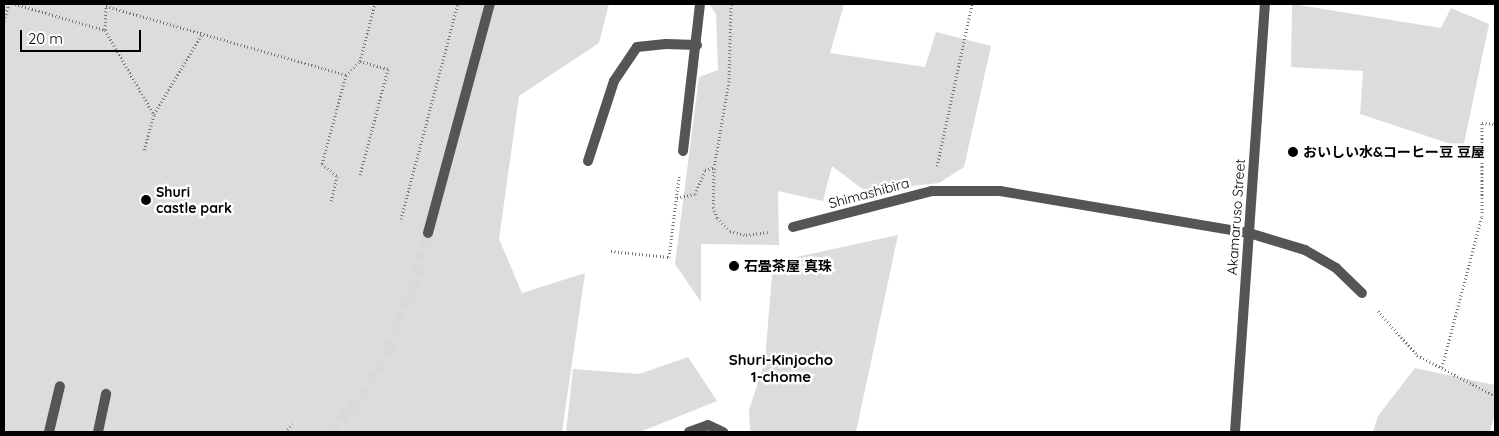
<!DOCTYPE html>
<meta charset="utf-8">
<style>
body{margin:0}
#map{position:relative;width:1499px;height:436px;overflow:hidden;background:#fff;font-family:Quicksand,"Noto Sans JP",sans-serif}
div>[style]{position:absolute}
.green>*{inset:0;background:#dcdcdc}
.tertiary-tunnel>*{height:10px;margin-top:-5px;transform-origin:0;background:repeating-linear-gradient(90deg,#d9d9d9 0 10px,transparent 0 15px)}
.path>*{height:3px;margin-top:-1.5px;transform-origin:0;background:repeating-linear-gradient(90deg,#777 0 1px,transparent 0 3.5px)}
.service>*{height:10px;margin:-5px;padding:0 5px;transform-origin:5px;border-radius:5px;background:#555}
.minor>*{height:10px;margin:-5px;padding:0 5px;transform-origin:5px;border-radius:5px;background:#555}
.tertiary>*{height:10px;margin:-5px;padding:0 5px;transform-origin:5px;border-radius:5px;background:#555}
.dots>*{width:14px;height:14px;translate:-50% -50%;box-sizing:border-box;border:2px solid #fff;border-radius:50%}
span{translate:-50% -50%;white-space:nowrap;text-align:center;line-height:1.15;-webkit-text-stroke:5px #fff;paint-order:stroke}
.poi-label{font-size:14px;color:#000;font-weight:700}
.left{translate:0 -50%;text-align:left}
.street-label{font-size:14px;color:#000}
.neighbourhood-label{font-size:15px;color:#000;font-weight:700}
.frame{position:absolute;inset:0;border:5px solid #000;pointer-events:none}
.scale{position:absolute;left:20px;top:30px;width:121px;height:22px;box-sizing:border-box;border:2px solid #000;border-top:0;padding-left:6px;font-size:15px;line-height:18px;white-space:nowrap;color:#000;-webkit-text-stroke:4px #fff;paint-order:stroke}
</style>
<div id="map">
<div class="green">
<div style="clip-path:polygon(4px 4px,609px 4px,599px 43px,519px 96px,499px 239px,522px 293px,585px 273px,562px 432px,4px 432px)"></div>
<div style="clip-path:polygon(709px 4px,844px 4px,830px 53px,925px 67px,936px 32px,991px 46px,964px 167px,939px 183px,865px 191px,832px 166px,823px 201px,778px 191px,779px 245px,701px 244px,701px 302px,675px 264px,699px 77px,718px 70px,716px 14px)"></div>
<div style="clip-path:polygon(1292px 4px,1441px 28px,1451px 8px,1489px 24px,1463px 148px,1360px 114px,1363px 71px,1291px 67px)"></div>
<div style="clip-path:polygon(898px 235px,856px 432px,750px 432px,749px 410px,765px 361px,773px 262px)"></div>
<div style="clip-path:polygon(688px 357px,717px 401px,640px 432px,566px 432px,573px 369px,639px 374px)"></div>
<div style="clip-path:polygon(1415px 368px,1495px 385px,1495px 412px,1490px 432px,1373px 432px,1378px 416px)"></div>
</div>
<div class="tertiary-tunnel">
<div style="left:331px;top:432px;width:48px;rotate:-49.3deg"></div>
<div style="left:362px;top:396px;width:53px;rotate:-60.5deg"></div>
<div style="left:388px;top:350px;width:66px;rotate:-68.5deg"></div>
<div style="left:412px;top:289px;width:58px;rotate:-74.1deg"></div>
</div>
<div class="path">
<div style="left:15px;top:4px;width:94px;rotate:16.1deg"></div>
<div style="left:106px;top:4px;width:26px;rotate:92deg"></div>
<div style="left:105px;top:30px;width:98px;rotate:60deg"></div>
<div style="left:154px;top:115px;width:37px;rotate:106deg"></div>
<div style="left:731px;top:4px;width:77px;rotate:91.5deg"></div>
<div style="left:729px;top:81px;width:88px;rotate:99.8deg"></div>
<div style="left:714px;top:168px;width:39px;rotate:91deg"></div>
<div style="left:713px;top:207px;width:12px;rotate:70deg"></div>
<div style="left:717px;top:218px;width:18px;rotate:45deg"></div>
<div style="left:730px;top:231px;width:16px;rotate:14deg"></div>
<div style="left:746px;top:235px;width:22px;rotate:-8deg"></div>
<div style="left:106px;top:6px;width:250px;rotate:16deg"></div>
<div style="left:346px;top:75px;width:92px;rotate:105.1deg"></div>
<div style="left:322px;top:164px;width:19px;rotate:39deg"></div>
<div style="left:337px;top:176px;width:27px;rotate:103deg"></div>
<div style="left:4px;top:21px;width:18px;rotate:-74deg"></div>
<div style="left:360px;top:61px;width:59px;rotate:-75.3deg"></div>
<div style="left:346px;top:75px;width:20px;rotate:-45deg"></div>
<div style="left:360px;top:61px;width:29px;rotate:16deg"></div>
<div style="left:388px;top:69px;width:110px;rotate:104.8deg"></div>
<div style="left:154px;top:114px;width:93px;rotate:-59deg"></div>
<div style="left:937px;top:166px;width:166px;rotate:-77.8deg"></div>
<div style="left:677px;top:198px;width:18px;rotate:-13deg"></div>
<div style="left:695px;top:194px;width:26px;rotate:-67deg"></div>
<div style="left:705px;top:170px;width:9px;rotate:-13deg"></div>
<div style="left:401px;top:219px;width:222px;rotate:-75.2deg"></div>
<div style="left:611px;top:251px;width:58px;rotate:5.9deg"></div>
<div style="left:669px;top:257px;width:81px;rotate:-82.9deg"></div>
<div style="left:1378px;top:311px;width:59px;rotate:48.4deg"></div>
<div style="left:1417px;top:355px;width:88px;rotate:27.7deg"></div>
<div style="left:1442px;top:367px;width:156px;rotate:-75.2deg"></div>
<div style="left:1482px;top:216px;width:93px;rotate:-90deg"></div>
<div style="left:1482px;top:123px;width:13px;rotate:4deg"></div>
<div style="left:285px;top:432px;width:11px;rotate:-49deg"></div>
</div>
<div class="service">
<div style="left:683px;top:151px;width:148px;rotate:-83.4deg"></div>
<div style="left:588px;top:161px;width:84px;rotate:-72deg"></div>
<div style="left:614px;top:81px;width:41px;rotate:-55.9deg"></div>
<div style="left:637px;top:47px;width:29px;rotate:-6deg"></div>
<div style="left:666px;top:44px;width:31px;rotate:2deg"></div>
</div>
<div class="minor">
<div style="left:793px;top:227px;width:144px;rotate:-14.5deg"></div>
<div style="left:932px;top:191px;width:68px"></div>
<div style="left:1000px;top:191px;width:253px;rotate:9.6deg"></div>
<div style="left:1249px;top:233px;width:59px;rotate:16.9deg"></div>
<div style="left:1305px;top:250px;width:36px;rotate:30deg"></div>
<div style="left:1336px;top:268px;width:36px;rotate:44deg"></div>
<div style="left:49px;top:432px;width:47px;rotate:-76.6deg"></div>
<div style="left:98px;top:432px;width:39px;rotate:-78deg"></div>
<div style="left:689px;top:432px;width:20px;rotate:-20deg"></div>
<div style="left:708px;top:425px;width:17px;rotate:25deg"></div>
</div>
<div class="tertiary">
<div style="left:428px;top:233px;width:237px;rotate:-74.9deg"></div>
<div style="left:1235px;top:432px;width:429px;rotate:-86deg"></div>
</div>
<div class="dots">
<div style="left:1293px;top:152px;background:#000"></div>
<div style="left:146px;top:200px;background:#000"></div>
<div style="left:734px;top:266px;background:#000"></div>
</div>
<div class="poi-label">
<span class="left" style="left:1303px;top:152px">おいしい水&amp;コーヒー豆 豆屋</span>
<span class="left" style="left:156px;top:200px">Shuri<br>castle park</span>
<span class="left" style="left:744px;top:266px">石畳茶屋 真珠</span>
</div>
<div class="street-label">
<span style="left:869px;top:193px;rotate:-15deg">Shimashibira</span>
<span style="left:1236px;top:217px;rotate:-86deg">Akamaruso Street</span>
</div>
<div class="neighbourhood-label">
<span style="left:781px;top:368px">Shuri-Kinjocho<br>1-chome</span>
</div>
<div class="frame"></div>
<div class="scale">20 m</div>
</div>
